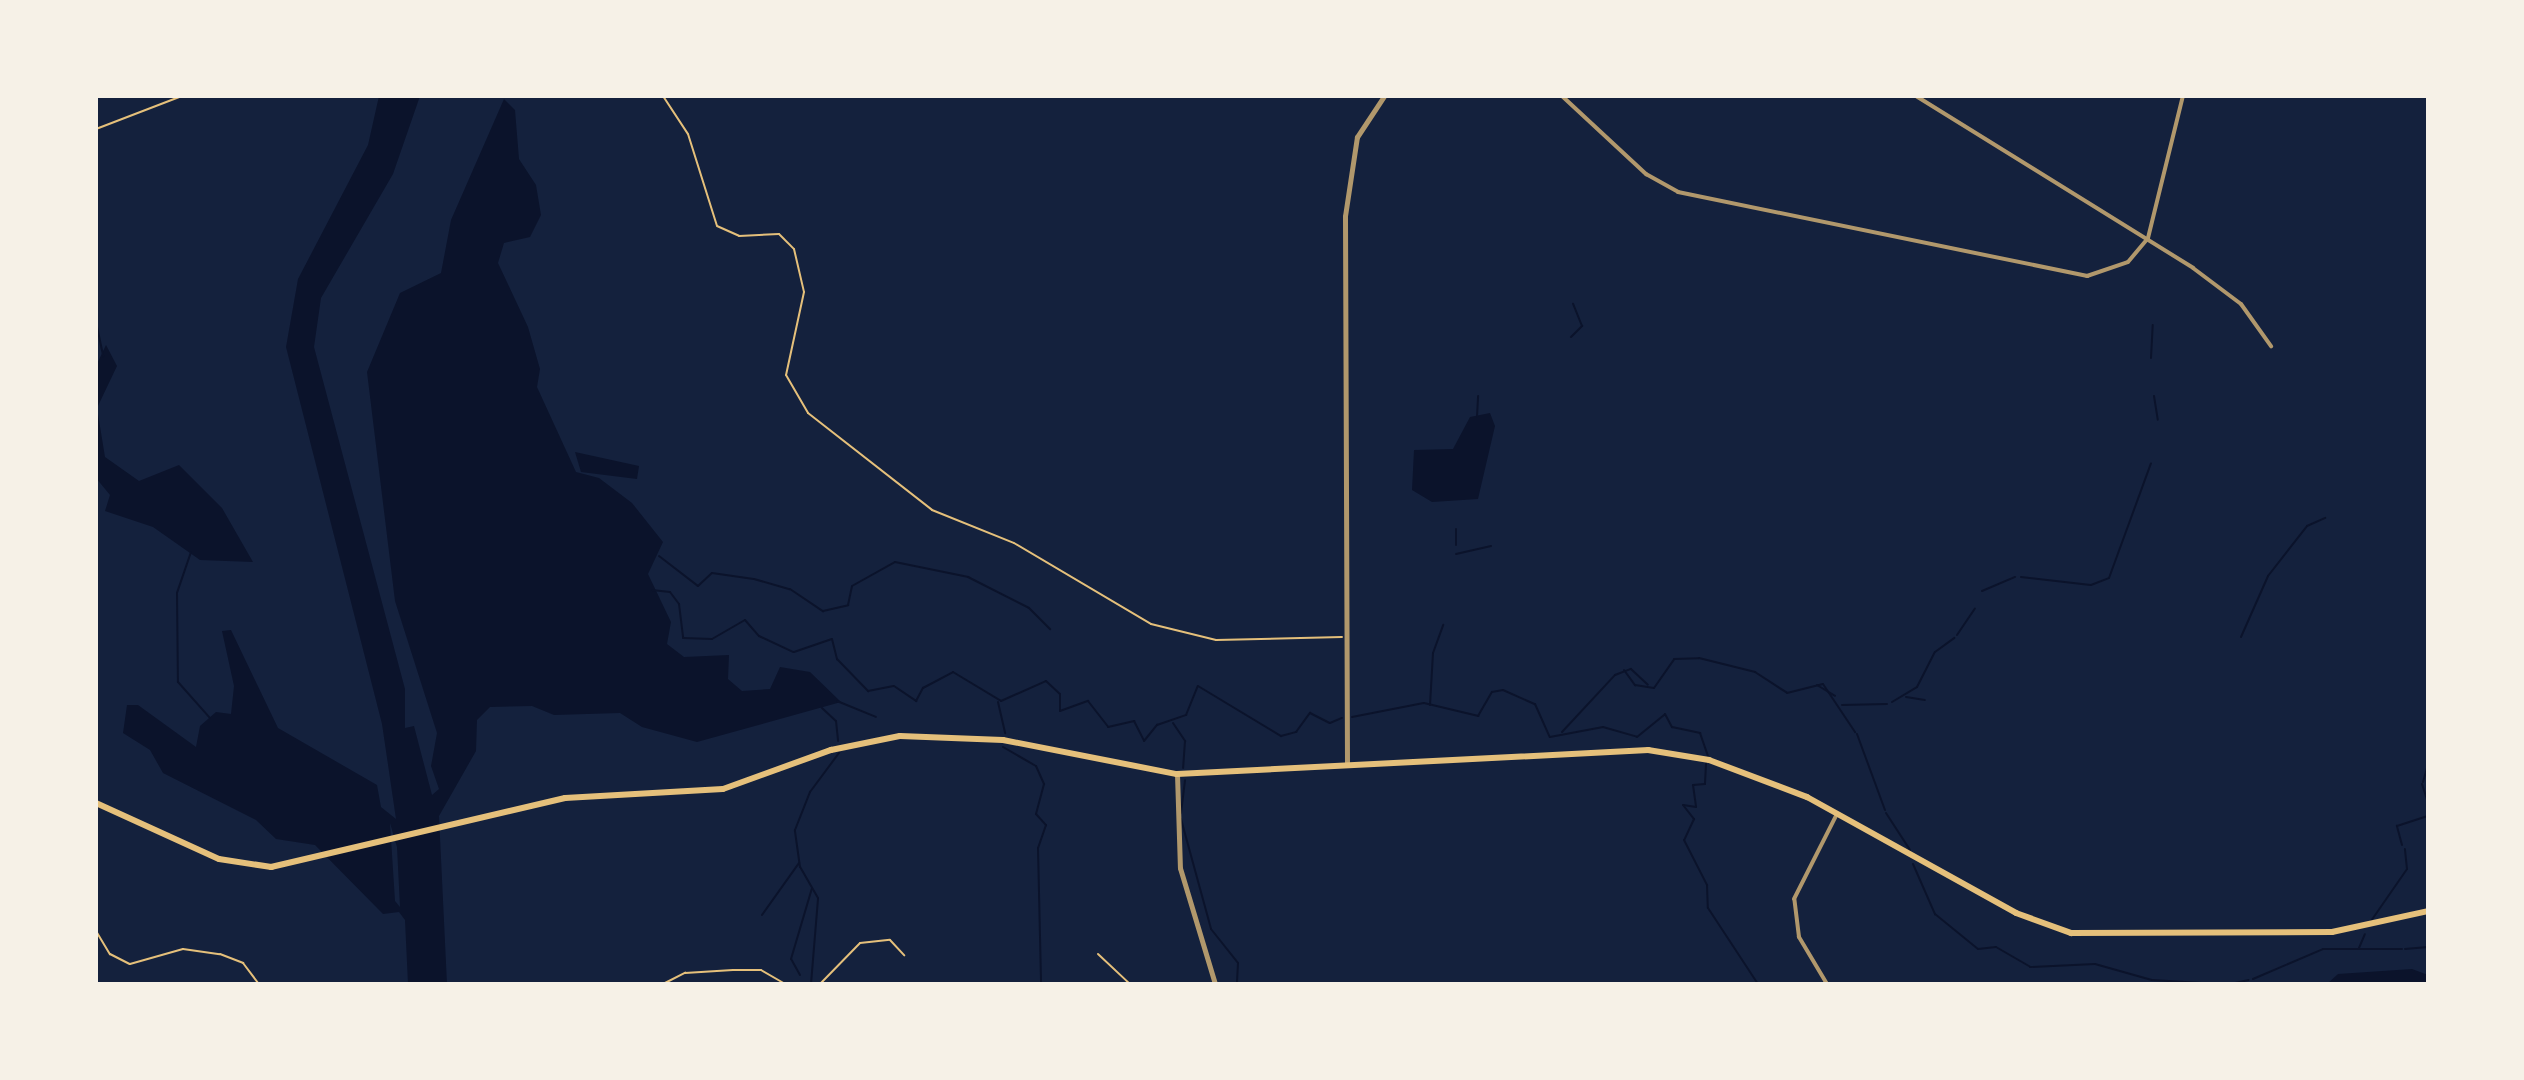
<!DOCTYPE html>
<style>
body{margin:0}
#map{position:relative;width:2524px;height:1080px;overflow:hidden;background:#14213d;font-family:"Golos Text",sans-serif}
div>[style]{position:absolute}
.water>*{inset:0;background:#0b132b}
.stream>*{height:2px;margin:-1px;padding:0 1px;transform-origin:1px;border-radius:1px;background:#0b132b}
.path>*{height:2px;margin:-1px;padding:0 1px;transform-origin:1px;border-radius:1px;background:#e5c07b}
.minor>*{height:4px;margin:-2px;padding:0 2px;transform-origin:2px;border-radius:2px;background:#b1986c}
.tertiary>*{height:5px;margin:-2.5px;padding:0 2.5px;transform-origin:2.5px;border-radius:2.5px;background:#b1986c}
.secondary>*{height:6px;margin:-3px;padding:0 3px;transform-origin:3px;border-radius:3px;background:#e5c07b}
span{translate:-50% -50%;white-space:nowrap;text-align:center;line-height:1.15;-webkit-text-stroke:6px #f6f1e7;paint-order:stroke}
.frame{position:absolute;inset:0;border:98px solid #f6f1e7;pointer-events:none}
</style>
<div id="map">
<div class="water">
<div style="clip-path:polygon(evenodd,379px 96px,420px 96px,393px 174px,321px 298px,314px 347px,405px 689px,405px 728px,414px 726px,432px 795px,439px 789px,431px 766px,437px 733px,395px 601px,367px 372px,400px 293px,441px 273px,451px 220px,504px 99px,515px 110px,519px 159px,536px 185px,541px 215px,530px 237px,504px 243px,498px 263px,528px 327px,540px 369px,537px 387px,576px 472px,599px 478px,632px 503px,663px 542px,648px 574px,671px 622px,667px 644px,684px 657px,729px 655px,728px 679px,742px 691px,770px 689px,780px 667px,810px 672px,841px 702px,697px 742px,642px 727px,620px 713px,554px 715px,532px 706px,490px 707px,477px 720px,476px 751px,439px 816px,447px 984px,408px 984px,405px 920px,399px 912px,383px 914px,315px 845px,276px 839px,256px 820px,163px 773px,150px 750px,123px 733px,127px 705px,138px 705px,196px 747px,200px 726px,216px 712px,231px 714px,234px 686px,222px 631px,231px 630px,278px 728px,377px 785px,381px 807px,396px 819px,382px 724px,286px 347px,298px 279px,368px 145px,379px 96px,390px 823px,397px 847px,400px 907px,395px 901px,390px 823px)"></div>
<div style="clip-path:polygon(106px 345px,117px 366px,97px 408px,105px 457px,139px 481px,179px 465px,222px 508px,253px 562px,200px 560px,153px 527px,105px 511px,110px 495px,96px 478px,96px 366px)"></div>
<div style="clip-path:polygon(1490px 413px,1495px 426px,1478px 499px,1432px 502px,1412px 490px,1414px 450px,1453px 449px,1470px 417px)"></div>
<div style="clip-path:polygon(575px 452px,639px 466px,637px 479px,581px 472px)"></div>
<div style="clip-path:polygon(2412px 969px,2428px 975px,2428px 984px,2327px 984px,2338px 974px)"></div>
</div>
<div class="stream">
<div style="left:96px;top:322px;width:35px;rotate:78deg"></div>
<div style="left:1571px;top:337px;width:16px;rotate:-45deg"></div>
<div style="left:1582px;top:326px;width:24px;rotate:-112deg"></div>
<div style="left:2151px;top:358px;width:33px;rotate:-87deg"></div>
<div style="left:2154px;top:396px;width:24px;rotate:81deg"></div>
<div style="left:1477px;top:417px;width:21px;rotate:-87deg"></div>
<div style="left:1456px;top:545px;width:16px;rotate:-90deg"></div>
<div style="left:191px;top:552px;width:43px;rotate:108.9deg"></div>
<div style="left:177px;top:593px;width:89px;rotate:89.4deg"></div>
<div style="left:178px;top:682px;width:48px;rotate:48.4deg"></div>
<div style="left:1456px;top:554px;width:36px;rotate:-13deg"></div>
<div style="left:659px;top:556px;width:49px;rotate:37.6deg"></div>
<div style="left:698px;top:586px;width:19px;rotate:-43deg"></div>
<div style="left:712px;top:573px;width:42px;rotate:8.1deg"></div>
<div style="left:754px;top:579px;width:37px;rotate:16deg"></div>
<div style="left:790px;top:589px;width:40px;rotate:34deg"></div>
<div style="left:823px;top:611px;width:26px;rotate:-13deg"></div>
<div style="left:848px;top:605px;width:19px;rotate:-78deg"></div>
<div style="left:852px;top:586px;width:49px;rotate:-29.2deg"></div>
<div style="left:895px;top:562px;width:75px;rotate:11.6deg"></div>
<div style="left:968px;top:577px;width:68px;rotate:26.9deg"></div>
<div style="left:1029px;top:608px;width:30px;rotate:45deg"></div>
<div style="left:2021px;top:577px;width:70px;rotate:6.5deg"></div>
<div style="left:2091px;top:585px;width:19px;rotate:-21deg"></div>
<div style="left:2109px;top:578px;width:122px;rotate:-69.9deg"></div>
<div style="left:652px;top:590px;width:18px;rotate:6deg"></div>
<div style="left:670px;top:592px;width:15px;rotate:53deg"></div>
<div style="left:679px;top:604px;width:34px;rotate:83deg"></div>
<div style="left:683px;top:638px;width:29px;rotate:2deg"></div>
<div style="left:712px;top:639px;width:38px;rotate:-30deg"></div>
<div style="left:745px;top:620px;width:21px;rotate:49deg"></div>
<div style="left:759px;top:636px;width:38px;rotate:25deg"></div>
<div style="left:794px;top:652px;width:40px;rotate:-18.9deg"></div>
<div style="left:832px;top:639px;width:21px;rotate:76deg"></div>
<div style="left:837px;top:659px;width:45px;rotate:45.9deg"></div>
<div style="left:868px;top:691px;width:26px;rotate:-11deg"></div>
<div style="left:894px;top:686px;width:27px;rotate:34deg"></div>
<div style="left:916px;top:701px;width:15px;rotate:-62deg"></div>
<div style="left:923px;top:688px;width:34px;rotate:-28deg"></div>
<div style="left:953px;top:672px;width:56px;rotate:31.1deg"></div>
<div style="left:1001px;top:701px;width:49px;rotate:-24deg"></div>
<div style="left:1046px;top:681px;width:19px;rotate:43deg"></div>
<div style="left:1060px;top:694px;width:17px;rotate:90deg"></div>
<div style="left:1060px;top:711px;width:30px;rotate:-20deg"></div>
<div style="left:1088px;top:701px;width:33px;rotate:52deg"></div>
<div style="left:1108px;top:727px;width:27px;rotate:-13deg"></div>
<div style="left:1134px;top:721px;width:22px;rotate:63deg"></div>
<div style="left:1144px;top:741px;width:21px;rotate:-51deg"></div>
<div style="left:1157px;top:725px;width:31px;rotate:-19deg"></div>
<div style="left:1186px;top:715px;width:31px;rotate:-68deg"></div>
<div style="left:1198px;top:686px;width:97px;rotate:31.1deg"></div>
<div style="left:1281px;top:736px;width:16px;rotate:-15deg"></div>
<div style="left:1296px;top:732px;width:24px;rotate:-54deg"></div>
<div style="left:1310px;top:713px;width:22px;rotate:27deg"></div>
<div style="left:1330px;top:723px;width:13px;rotate:-23deg"></div>
<div style="left:1982px;top:591px;width:36px;rotate:-23deg"></div>
<div style="left:1957px;top:635px;width:32px;rotate:-56deg"></div>
<div style="left:2241px;top:637px;width:67px;rotate:-66.1deg"></div>
<div style="left:2268px;top:576px;width:63px;rotate:-52deg"></div>
<div style="left:2307px;top:526px;width:20px;rotate:-24deg"></div>
<div style="left:1624px;top:670px;width:19px;rotate:54deg"></div>
<div style="left:1635px;top:685px;width:19px;rotate:9deg"></div>
<div style="left:1654px;top:688px;width:35px;rotate:-55deg"></div>
<div style="left:1674px;top:659px;width:25px;rotate:-2deg"></div>
<div style="left:1699px;top:658px;width:58px;rotate:14deg"></div>
<div style="left:1755px;top:672px;width:38px;rotate:33deg"></div>
<div style="left:1787px;top:693px;width:37px;rotate:-14deg"></div>
<div style="left:1823px;top:684px;width:58px;rotate:56.3deg"></div>
<div style="left:1817px;top:685px;width:21px;rotate:31deg"></div>
<div style="left:1906px;top:697px;width:19px;rotate:9deg"></div>
<div style="left:837px;top:701px;width:42px;rotate:22.3deg"></div>
<div style="left:998px;top:702px;width:32px;rotate:77deg"></div>
<div style="left:1892px;top:702px;width:29px;rotate:-31deg"></div>
<div style="left:1917px;top:687px;width:39px;rotate:-63deg"></div>
<div style="left:1935px;top:652px;width:24px;rotate:-36deg"></div>
<div style="left:1430px;top:705px;width:52px;rotate:-86.7deg"></div>
<div style="left:1433px;top:653px;width:30px;rotate:-70deg"></div>
<div style="left:1842px;top:705px;width:45px;rotate:-1.3deg"></div>
<div style="left:822px;top:708px;width:19px;rotate:43deg"></div>
<div style="left:836px;top:721px;width:20px;rotate:84deg"></div>
<div style="left:1352px;top:717px;width:73px;rotate:-11deg"></div>
<div style="left:1424px;top:703px;width:56px;rotate:13.5deg"></div>
<div style="left:1478px;top:716px;width:28px;rotate:-60deg"></div>
<div style="left:1492px;top:692px;width:11px;rotate:-10deg"></div>
<div style="left:1503px;top:690px;width:35px;rotate:24deg"></div>
<div style="left:1535px;top:704px;width:36px;rotate:66deg"></div>
<div style="left:1550px;top:737px;width:54px;rotate:-10.7deg"></div>
<div style="left:1603px;top:727px;width:35px;rotate:16deg"></div>
<div style="left:1637px;top:737px;width:36px;rotate:-39deg"></div>
<div style="left:1665px;top:714px;width:15px;rotate:62deg"></div>
<div style="left:1672px;top:727px;width:29px;rotate:12deg"></div>
<div style="left:1700px;top:733px;width:24px;rotate:71deg"></div>
<div style="left:1173px;top:723px;width:22px;rotate:56deg"></div>
<div style="left:1185px;top:741px;width:27px;rotate:94deg"></div>
<div style="left:1562px;top:732px;width:78px;rotate:-47.1deg"></div>
<div style="left:1615px;top:675px;width:17px;rotate:-21deg"></div>
<div style="left:1631px;top:669px;width:23px;rotate:43deg"></div>
<div style="left:1857px;top:734px;width:81px;rotate:69.8deg"></div>
<div style="left:1003px;top:747px;width:38px;rotate:30deg"></div>
<div style="left:1036px;top:766px;width:20px;rotate:66deg"></div>
<div style="left:1044px;top:784px;width:31px;rotate:105deg"></div>
<div style="left:1036px;top:814px;width:15px;rotate:48deg"></div>
<div style="left:1046px;top:825px;width:24px;rotate:109deg"></div>
<div style="left:1038px;top:848px;width:136px;rotate:88.7deg"></div>
<div style="left:1706px;top:764px;width:20px;rotate:93deg"></div>
<div style="left:1705px;top:784px;width:12px;rotate:175deg"></div>
<div style="left:1693px;top:785px;width:22px;rotate:82deg"></div>
<div style="left:1696px;top:807px;width:13px;rotate:-171deg"></div>
<div style="left:1683px;top:805px;width:18px;rotate:52deg"></div>
<div style="left:1694px;top:819px;width:23px;rotate:115deg"></div>
<div style="left:1684px;top:840px;width:51px;rotate:62.9deg"></div>
<div style="left:1707px;top:885px;width:23px;rotate:88deg"></div>
<div style="left:1708px;top:908px;width:91px;rotate:56.7deg"></div>
<div style="left:2423px;top:782px;width:18px;rotate:-74deg"></div>
<div style="left:2422px;top:784px;width:19px;rotate:72deg"></div>
<div style="left:1181px;top:813px;width:33px;rotate:-83deg"></div>
<div style="left:1886px;top:813px;width:44px;rotate:57deg"></div>
<div style="left:1181px;top:819px;width:114px;rotate:74.7deg"></div>
<div style="left:1211px;top:929px;width:43px;rotate:51.5deg"></div>
<div style="left:1238px;top:963px;width:21px;rotate:93deg"></div>
<div style="left:2402px;top:845px;width:20px;rotate:-105deg"></div>
<div style="left:2397px;top:826px;width:33px;rotate:-18deg"></div>
<div style="left:1913px;top:864px;width:55px;rotate:66.3deg"></div>
<div style="left:1935px;top:914px;width:55px;rotate:39.1deg"></div>
<div style="left:1978px;top:949px;width:18px;rotate:-6deg"></div>
<div style="left:1996px;top:947px;width:39px;rotate:30deg"></div>
<div style="left:2030px;top:967px;width:65px;rotate:-2.6deg"></div>
<div style="left:2095px;top:964px;width:59px;rotate:15.7deg"></div>
<div style="left:2152px;top:980px;width:66px;rotate:3.5deg"></div>
<div style="left:762px;top:915px;width:64px;rotate:-54.6deg"></div>
<div style="left:2371px;top:921px;width:63px;rotate:-55.3deg"></div>
<div style="left:2407px;top:869px;width:20px;rotate:-96deg"></div>
<div style="left:2359px;top:948px;width:15px;rotate:-67deg"></div>
<div style="left:2405px;top:949px;width:23px;rotate:-5deg"></div>
<div style="left:800px;top:975px;width:18px;rotate:-119deg"></div>
<div style="left:791px;top:959px;width:74px;rotate:-73.5deg"></div>
<div style="left:2253px;top:979px;width:76px;rotate:-23.2deg"></div>
<div style="left:2323px;top:949px;width:79px"></div>
<div style="left:811px;top:984px;width:86px;rotate:-85.3deg"></div>
<div style="left:818px;top:898px;width:36px;rotate:-120deg"></div>
<div style="left:800px;top:867px;width:37px;rotate:-98deg"></div>
<div style="left:795px;top:830px;width:41px;rotate:-68.5deg"></div>
<div style="left:810px;top:792px;width:49px;rotate:-53.4deg"></div>
<div style="left:2231px;top:984px;width:18px;rotate:-13deg"></div>
</div>
<div class="path">
<div style="left:663px;top:96px;width:45px;rotate:56.7deg"></div>
<div style="left:688px;top:134px;width:96px;rotate:72.5deg"></div>
<div style="left:717px;top:226px;width:24px;rotate:24deg"></div>
<div style="left:739px;top:236px;width:40px;rotate:-2.9deg"></div>
<div style="left:779px;top:234px;width:21px;rotate:45deg"></div>
<div style="left:794px;top:249px;width:44px;rotate:76.9deg"></div>
<div style="left:804px;top:292px;width:85px;rotate:102.2deg"></div>
<div style="left:786px;top:375px;width:44px;rotate:59.9deg"></div>
<div style="left:808px;top:413px;width:157px;rotate:38deg"></div>
<div style="left:932px;top:510px;width:88px;rotate:21.9deg"></div>
<div style="left:1014px;top:543px;width:159px;rotate:30.6deg"></div>
<div style="left:1151px;top:624px;width:67px;rotate:13.8deg"></div>
<div style="left:1216px;top:640px;width:126px;rotate:-1.4deg"></div>
<div style="left:96px;top:129px;width:92px;rotate:-21deg"></div>
<div style="left:96px;top:931px;width:27px;rotate:59deg"></div>
<div style="left:110px;top:954px;width:22px;rotate:27deg"></div>
<div style="left:130px;top:964px;width:55px;rotate:-15.8deg"></div>
<div style="left:183px;top:949px;width:37px;rotate:8deg"></div>
<div style="left:220px;top:954px;width:25px;rotate:21deg"></div>
<div style="left:243px;top:963px;width:26px;rotate:53deg"></div>
<div style="left:1098px;top:954px;width:44px;rotate:43.2deg"></div>
<div style="left:663px;top:984px;width:25px;rotate:-27deg"></div>
<div style="left:685px;top:973px;width:48px;rotate:-3.6deg"></div>
<div style="left:733px;top:970px;width:28px"></div>
<div style="left:761px;top:970px;width:28px;rotate:30deg"></div>
<div style="left:820px;top:984px;width:57px;rotate:-45.7deg"></div>
<div style="left:860px;top:943px;width:30px;rotate:-6deg"></div>
<div style="left:890px;top:940px;width:21px;rotate:47deg"></div>
</div>
<div class="minor">
<div style="left:1562px;top:96px;width:115px;rotate:42.9deg"></div>
<div style="left:1646px;top:174px;width:37px;rotate:29deg"></div>
<div style="left:1678px;top:192px;width:418px;rotate:11.6deg"></div>
<div style="left:2087px;top:276px;width:43px;rotate:-18.9deg"></div>
<div style="left:2128px;top:262px;width:31px;rotate:-50deg"></div>
<div style="left:2148px;top:238px;width:146px;rotate:-76.2deg"></div>
<div style="left:1916px;top:96px;width:326px;rotate:31.8deg"></div>
<div style="left:2193px;top:268px;width:60px;rotate:36.9deg"></div>
<div style="left:2241px;top:304px;width:52px;rotate:54.5deg"></div>
<div style="left:1827px;top:984px;width:55px;rotate:-120.8deg"></div>
<div style="left:1799px;top:937px;width:38px;rotate:-97deg"></div>
<div style="left:1794px;top:899px;width:95px;rotate:-63.2deg"></div>
</div>
<div class="tertiary">
<div style="left:1347px;top:764px;width:548px;rotate:-90.21deg"></div>
<div style="left:1345px;top:216px;width:80px;rotate:-81.4deg"></div>
<div style="left:1357px;top:137px;width:49px;rotate:-56.6deg"></div>
<div style="left:1177px;top:774px;width:94px;rotate:88.2deg"></div>
<div style="left:1180px;top:868px;width:121px;rotate:73.2deg"></div>
</div>
<div class="secondary">
<div style="left:96px;top:803px;width:135px;rotate:24.5deg"></div>
<div style="left:219px;top:859px;width:53px;rotate:8.7deg"></div>
<div style="left:271px;top:867px;width:302px;rotate:-13.2deg"></div>
<div style="left:565px;top:798px;width:158px;rotate:-3.3deg"></div>
<div style="left:723px;top:789px;width:115px;rotate:-19.9deg"></div>
<div style="left:831px;top:750px;width:70px;rotate:-11.5deg"></div>
<div style="left:900px;top:736px;width:103px;rotate:2.2deg"></div>
<div style="left:1003px;top:740px;width:177px;rotate:11.1deg"></div>
<div style="left:1177px;top:774px;width:472px;rotate:-2.9deg"></div>
<div style="left:1648px;top:750px;width:62px;rotate:9.3deg"></div>
<div style="left:1709px;top:760px;width:105px;rotate:20.7deg"></div>
<div style="left:1807px;top:797px;width:239px;rotate:29deg"></div>
<div style="left:2016px;top:913px;width:59px;rotate:20deg"></div>
<div style="left:2071px;top:933px;width:261px;rotate:-0.2deg"></div>
<div style="left:2332px;top:932px;width:98px;rotate:-12.3deg"></div>
</div>
<div class="frame"></div>
</div>
